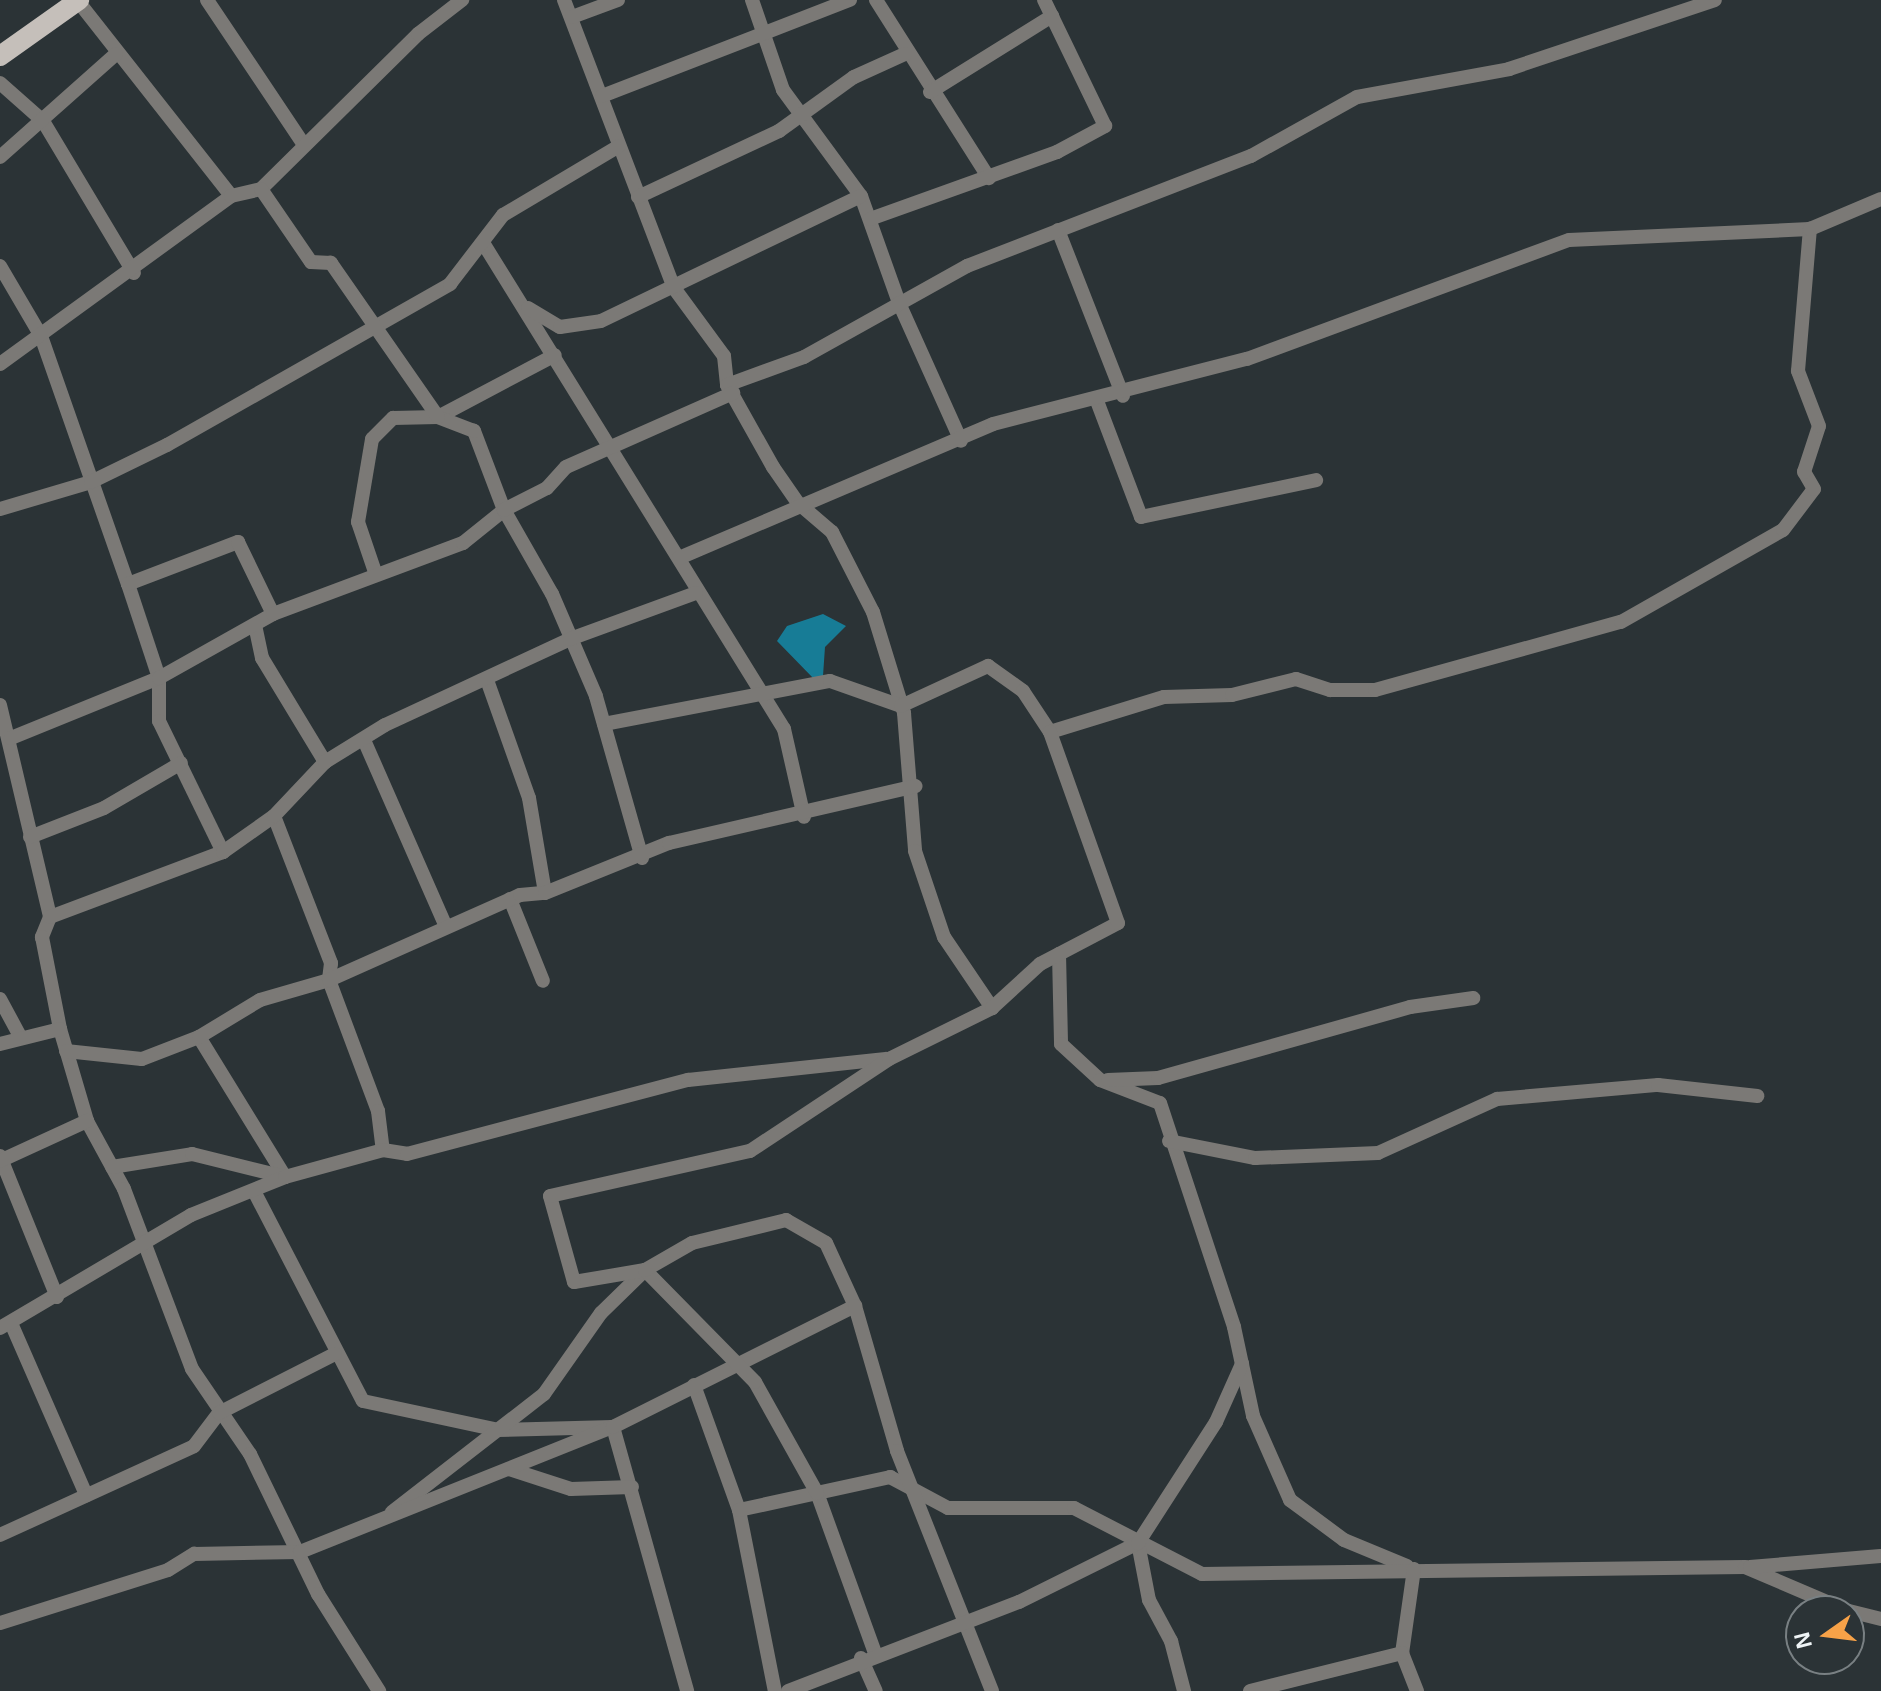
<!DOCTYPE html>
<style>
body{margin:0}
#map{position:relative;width:1881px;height:1691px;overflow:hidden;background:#2b3336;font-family:Helvetica,sans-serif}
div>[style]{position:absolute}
.water>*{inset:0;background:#177c96}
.minor>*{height:14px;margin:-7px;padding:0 7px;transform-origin:7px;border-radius:7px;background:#7b7976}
.primary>*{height:20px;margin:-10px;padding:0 10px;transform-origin:10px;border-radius:10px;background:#c5bfba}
span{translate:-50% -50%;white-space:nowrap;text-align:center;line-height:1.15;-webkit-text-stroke:6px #2b3336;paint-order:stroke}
.north{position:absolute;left:1785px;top:1595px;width:80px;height:80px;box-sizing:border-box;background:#2b3336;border:2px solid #798083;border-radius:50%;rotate:256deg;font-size:22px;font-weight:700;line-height:32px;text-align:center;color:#eff4f6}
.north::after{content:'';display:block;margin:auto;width:28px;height:36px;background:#f7a248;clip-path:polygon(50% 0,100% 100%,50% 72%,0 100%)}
</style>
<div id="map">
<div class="water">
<div style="clip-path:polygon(823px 614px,846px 626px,825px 647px,823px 676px,813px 678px,777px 641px,787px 626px)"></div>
</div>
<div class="minor">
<div style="left:77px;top:0;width:249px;rotate:51.8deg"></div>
<div style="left:207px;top:0;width:174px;rotate:56.2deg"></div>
<div style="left:564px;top:0;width:308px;rotate:69.1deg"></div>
<div style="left:674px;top:288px;width:84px;rotate:53.7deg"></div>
<div style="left:724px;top:356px;width:29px;rotate:84deg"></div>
<div style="left:727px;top:385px;width:94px;rotate:60.7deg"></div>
<div style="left:773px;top:467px;width:44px;rotate:55.2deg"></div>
<div style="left:798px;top:503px;width:45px;rotate:40.5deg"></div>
<div style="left:832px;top:532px;width:90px;rotate:62.9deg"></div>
<div style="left:873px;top:612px;width:106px;rotate:72.9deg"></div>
<div style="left:904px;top:713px;width:138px;rotate:85.4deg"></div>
<div style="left:915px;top:851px;width:91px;rotate:71.4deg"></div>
<div style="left:944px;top:937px;width:86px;rotate:55.9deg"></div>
<div style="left:752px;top:0;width:95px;rotate:71deg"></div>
<div style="left:783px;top:90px;width:132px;rotate:53.7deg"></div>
<div style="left:861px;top:196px;width:114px;rotate:70.4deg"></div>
<div style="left:899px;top:303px;width:151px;rotate:65.8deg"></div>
<div style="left:876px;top:0;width:211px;rotate:57.6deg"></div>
<div style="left:572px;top:17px;width:49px;rotate:-20.3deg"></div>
<div style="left:0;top:83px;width:57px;rotate:41.5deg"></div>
<div style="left:43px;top:121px;width:177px;rotate:59.1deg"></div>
<div style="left:930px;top:92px;width:144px;rotate:-31.9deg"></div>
<div style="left:602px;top:96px;width:266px;rotate:-21.2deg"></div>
<div style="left:0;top:157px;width:155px;rotate:-41.6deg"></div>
<div style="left:638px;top:197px;width:156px;rotate:-25.1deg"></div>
<div style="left:779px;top:131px;width:92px;rotate:-35.8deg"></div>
<div style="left:854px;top:77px;width:56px;rotate:-24.3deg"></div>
<div style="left:870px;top:219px;width:199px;rotate:-19.7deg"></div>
<div style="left:1057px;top:152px;width:55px;rotate:-28.4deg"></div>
<div style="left:1105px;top:126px;width:140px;rotate:-115.8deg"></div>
<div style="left:1058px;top:230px;width:178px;rotate:68.6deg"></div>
<div style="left:485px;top:246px;width:568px;rotate:58.24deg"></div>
<div style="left:784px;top:729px;width:90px;rotate:77.2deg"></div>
<div style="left:0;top:266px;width:81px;rotate:59.6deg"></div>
<div style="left:41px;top:336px;width:263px;rotate:70.7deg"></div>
<div style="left:128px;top:584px;width:99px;rotate:71.7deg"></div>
<div style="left:159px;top:678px;width:43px;rotate:90deg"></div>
<div style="left:159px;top:721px;width:146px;rotate:64deg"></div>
<div style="left:528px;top:308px;width:37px;rotate:31deg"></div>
<div style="left:560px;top:327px;width:41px;rotate:-8.3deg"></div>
<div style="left:601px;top:321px;width:288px;rotate:-25.7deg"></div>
<div style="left:0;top:364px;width:286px;rotate:-36deg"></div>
<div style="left:231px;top:196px;width:31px;rotate:-13deg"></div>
<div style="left:261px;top:189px;width:221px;rotate:-44.6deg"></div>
<div style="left:418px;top:34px;width:56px;rotate:-37.7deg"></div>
<div style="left:727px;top:385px;width:82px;rotate:-20deg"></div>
<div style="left:804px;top:357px;width:187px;rotate:-29.2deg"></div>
<div style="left:967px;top:266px;width:305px;rotate:-21.2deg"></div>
<div style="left:1251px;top:156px;width:121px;rotate:-29.1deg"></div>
<div style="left:1357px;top:97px;width:155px;rotate:-10.4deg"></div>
<div style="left:1509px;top:69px;width:217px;rotate:-18.5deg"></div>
<div style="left:1097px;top:401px;width:124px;rotate:69.2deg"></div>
<div style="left:1141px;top:517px;width:179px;rotate:-11.9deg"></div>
<div style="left:0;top:509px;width:95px;rotate:-16.5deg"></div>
<div style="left:91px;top:482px;width:85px;rotate:-26deg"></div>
<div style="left:167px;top:445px;width:326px;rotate:-29.6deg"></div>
<div style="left:450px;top:284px;width:87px;rotate:-52.5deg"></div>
<div style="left:503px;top:215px;width:135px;rotate:-30.7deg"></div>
<div style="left:679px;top:558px;width:341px;rotate:-23.1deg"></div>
<div style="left:993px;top:424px;width:262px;rotate:-14.4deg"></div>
<div style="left:1247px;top:359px;width:343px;rotate:-20.3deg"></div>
<div style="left:1569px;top:240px;width:241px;rotate:-2.6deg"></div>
<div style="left:375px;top:572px;width:53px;rotate:-108.8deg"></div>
<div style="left:358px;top:522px;width:84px;rotate:-80.4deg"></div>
<div style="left:372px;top:439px;width:30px;rotate:-45deg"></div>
<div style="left:393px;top:418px;width:45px;rotate:-1.3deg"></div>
<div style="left:438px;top:417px;width:132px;rotate:-27.9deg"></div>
<div style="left:128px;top:584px;width:118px;rotate:-20.9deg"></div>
<div style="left:238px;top:542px;width:80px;rotate:64.1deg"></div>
<div style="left:255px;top:625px;width:34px;rotate:78deg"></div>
<div style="left:262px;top:658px;width:122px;rotate:58.8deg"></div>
<div style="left:487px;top:680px;width:125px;rotate:70.4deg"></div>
<div style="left:529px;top:798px;width:96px;rotate:80.4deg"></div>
<div style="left:0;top:705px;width:218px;rotate:76.7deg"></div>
<div style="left:50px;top:917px;width:22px;rotate:112deg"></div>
<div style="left:42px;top:937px;width:94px;rotate:78.9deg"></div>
<div style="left:60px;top:1029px;width:96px;rotate:73.6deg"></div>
<div style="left:87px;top:1121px;width:77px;rotate:61.4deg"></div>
<div style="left:124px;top:1189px;width:192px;rotate:69.3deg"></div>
<div style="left:192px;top:1369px;width:103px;rotate:55.7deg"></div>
<div style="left:250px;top:1454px;width:156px;rotate:64.1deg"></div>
<div style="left:318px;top:1594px;width:115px;rotate:57.8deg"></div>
<div style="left:604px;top:724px;width:230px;rotate:-10.8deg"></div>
<div style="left:830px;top:681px;width:75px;rotate:19.4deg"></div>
<div style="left:901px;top:706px;width:96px;rotate:-24.7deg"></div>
<div style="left:988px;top:666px;width:43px;rotate:35.5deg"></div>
<div style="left:1023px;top:691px;width:49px;rotate:56.6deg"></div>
<div style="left:1050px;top:732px;width:119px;rotate:-17.1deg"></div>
<div style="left:1164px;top:697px;width:68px;rotate:-1.7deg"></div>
<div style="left:1232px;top:695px;width:66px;rotate:-14deg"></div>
<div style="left:1296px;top:679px;width:36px;rotate:18deg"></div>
<div style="left:1330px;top:690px;width:45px"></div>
<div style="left:1375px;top:690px;width:255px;rotate:-15.5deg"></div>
<div style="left:1621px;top:622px;width:186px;rotate:-29.6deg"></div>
<div style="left:1783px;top:530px;width:51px;rotate:-52.9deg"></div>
<div style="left:1814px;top:489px;width:20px;rotate:-120deg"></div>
<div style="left:1804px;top:472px;width:48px;rotate:-71.9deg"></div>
<div style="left:1819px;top:426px;width:59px;rotate:-110.9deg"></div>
<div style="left:1798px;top:371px;width:143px;rotate:-85.2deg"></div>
<div style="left:1810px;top:229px;width:77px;rotate:-22.9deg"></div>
<div style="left:11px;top:738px;width:160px;rotate:-22.1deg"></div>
<div style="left:159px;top:678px;width:131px;rotate:-29.3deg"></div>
<div style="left:273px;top:614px;width:203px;rotate:-20.5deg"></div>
<div style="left:463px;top:543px;width:53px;rotate:-38.8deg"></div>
<div style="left:504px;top:510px;width:85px;rotate:-110.8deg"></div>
<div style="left:474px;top:431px;width:39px;rotate:-159deg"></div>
<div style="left:438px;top:417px;width:188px;rotate:-124.8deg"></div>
<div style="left:331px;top:263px;width:20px;rotate:-177deg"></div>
<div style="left:311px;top:262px;width:88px;rotate:-124.4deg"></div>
<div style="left:364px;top:740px;width:204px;rotate:66.3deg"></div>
<div style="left:274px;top:816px;width:158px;rotate:68.8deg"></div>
<div style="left:331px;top:963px;width:17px;rotate:97deg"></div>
<div style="left:329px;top:980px;width:140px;rotate:69.5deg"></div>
<div style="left:378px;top:1111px;width:39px;rotate:83deg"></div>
<div style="left:30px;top:837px;width:79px;rotate:-21.4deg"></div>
<div style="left:104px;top:808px;width:89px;rotate:-30.3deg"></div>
<div style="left:642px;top:858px;width:168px;rotate:-105.9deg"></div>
<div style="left:596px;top:696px;width:111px;rotate:-113.3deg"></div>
<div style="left:552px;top:594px;width:97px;rotate:-119.7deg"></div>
<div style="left:504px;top:510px;width:48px;rotate:-27.1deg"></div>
<div style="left:547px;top:488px;width:28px;rotate:-48deg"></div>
<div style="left:566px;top:467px;width:183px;rotate:-23.9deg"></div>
<div style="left:510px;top:899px;width:88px;rotate:68.1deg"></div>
<div style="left:50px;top:917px;width:185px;rotate:-20.6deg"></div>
<div style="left:223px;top:852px;width:62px;rotate:-35.2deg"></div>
<div style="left:274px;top:816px;width:74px;rotate:-46.6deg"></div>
<div style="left:325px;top:762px;width:70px;rotate:-31.7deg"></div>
<div style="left:385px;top:725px;width:204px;rotate:-24.9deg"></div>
<div style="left:570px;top:639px;width:134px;rotate:-20.1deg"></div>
<div style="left:1059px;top:954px;width:90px;rotate:88.7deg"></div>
<div style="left:1061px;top:1044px;width:53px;rotate:42.7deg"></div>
<div style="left:1100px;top:1080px;width:64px;rotate:21deg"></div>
<div style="left:1160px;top:1103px;width:236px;rotate:71.7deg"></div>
<div style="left:1234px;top:1327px;width:91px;rotate:77.9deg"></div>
<div style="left:1253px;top:1416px;width:92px;rotate:66.2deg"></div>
<div style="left:1290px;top:1500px;width:67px;rotate:36.5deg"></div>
<div style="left:1344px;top:1540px;width:68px;rotate:22.4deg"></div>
<div style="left:0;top:999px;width:44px;rotate:61.7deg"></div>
<div style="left:199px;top:1037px;width:164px;rotate:58.4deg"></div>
<div style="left:0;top:1044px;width:62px;rotate:-14deg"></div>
<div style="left:66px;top:1051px;width:76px;rotate:6deg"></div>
<div style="left:142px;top:1059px;width:61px;rotate:-21.1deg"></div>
<div style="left:199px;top:1037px;width:71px;rotate:-31.2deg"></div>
<div style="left:260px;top:1000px;width:72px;rotate:-16.2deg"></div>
<div style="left:329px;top:980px;width:209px;rotate:-24deg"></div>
<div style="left:520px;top:895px;width:25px;rotate:-5deg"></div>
<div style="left:545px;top:893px;width:134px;rotate:-22deg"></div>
<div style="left:669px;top:843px;width:253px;rotate:-13deg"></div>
<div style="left:1108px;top:1080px;width:50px;rotate:-2.3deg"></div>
<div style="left:1158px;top:1078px;width:262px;rotate:-15.7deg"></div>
<div style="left:1410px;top:1007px;width:64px;rotate:-8.1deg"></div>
<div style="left:1169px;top:1141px;width:88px;rotate:11.2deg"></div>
<div style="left:1255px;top:1158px;width:123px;rotate:-2.3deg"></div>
<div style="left:1378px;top:1153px;width:131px;rotate:-24.4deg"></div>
<div style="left:1497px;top:1099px;width:162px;rotate:-5deg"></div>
<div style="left:1658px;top:1085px;width:100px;rotate:6.3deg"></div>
<div style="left:0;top:1156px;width:152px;rotate:68deg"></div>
<div style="left:0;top:1161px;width:96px;rotate:-24.7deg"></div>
<div style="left:112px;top:1167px;width:81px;rotate:-9.2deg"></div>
<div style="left:192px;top:1154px;width:96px;rotate:13.9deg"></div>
<div style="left:255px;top:1193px;width:234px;rotate:62.6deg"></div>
<div style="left:363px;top:1401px;width:138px;rotate:12.1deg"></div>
<div style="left:498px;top:1430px;width:115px;rotate:-1.5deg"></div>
<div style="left:613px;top:1427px;width:274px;rotate:74.3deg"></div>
<div style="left:11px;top:1323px;width:188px;rotate:66.4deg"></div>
<div style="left:0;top:1328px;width:222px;rotate:-30.6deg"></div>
<div style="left:191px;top:1215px;width:101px;rotate:-22deg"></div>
<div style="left:285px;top:1177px;width:102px;rotate:-15.4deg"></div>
<div style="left:383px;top:1150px;width:24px;rotate:9deg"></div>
<div style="left:407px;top:1154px;width:291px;rotate:-14.8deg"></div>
<div style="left:688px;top:1080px;width:199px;rotate:-6.1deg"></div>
<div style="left:694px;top:1385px;width:133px;rotate:70.2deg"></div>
<div style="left:739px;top:1510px;width:185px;rotate:78.8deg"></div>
<div style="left:509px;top:1469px;width:65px;rotate:17.9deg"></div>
<div style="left:571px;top:1489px;width:61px;rotate:-1.9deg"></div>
<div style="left:739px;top:1510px;width:155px;rotate:-12.3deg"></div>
<div style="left:890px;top:1477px;width:66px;rotate:28.1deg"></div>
<div style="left:948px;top:1508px;width:126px"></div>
<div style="left:1074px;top:1508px;width:144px;rotate:27.3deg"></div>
<div style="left:1202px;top:1574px;width:543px;rotate:-0.74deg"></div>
<div style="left:1745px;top:1567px;width:112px;rotate:23.1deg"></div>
<div style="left:392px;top:1512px;width:192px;rotate:-37.8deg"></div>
<div style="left:544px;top:1394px;width:99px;rotate:-54.9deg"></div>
<div style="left:601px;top:1313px;width:62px;rotate:-44.3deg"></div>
<div style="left:645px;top:1270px;width:72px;rotate:170.4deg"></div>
<div style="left:574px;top:1282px;width:89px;rotate:-105.6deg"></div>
<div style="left:550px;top:1196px;width:205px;rotate:-12.7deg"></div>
<div style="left:750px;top:1151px;width:167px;rotate:-33.5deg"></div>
<div style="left:889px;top:1059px;width:115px;rotate:-26.3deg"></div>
<div style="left:992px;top:1008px;width:65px;rotate:-42.5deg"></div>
<div style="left:1040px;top:964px;width:88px;rotate:-27.7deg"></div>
<div style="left:1118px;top:923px;width:203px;rotate:-109.6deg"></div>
<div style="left:0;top:1535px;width:213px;rotate:-24.6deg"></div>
<div style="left:194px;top:1446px;width:41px;rotate:-52.9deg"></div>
<div style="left:219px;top:1413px;width:130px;rotate:-27deg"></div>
<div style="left:1138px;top:1543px;width:58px;rotate:79.1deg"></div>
<div style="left:1149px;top:1600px;width:47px;rotate:61.8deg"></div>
<div style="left:1171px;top:1641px;width:52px;rotate:75.4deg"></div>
<div style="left:1750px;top:1567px;width:131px;rotate:-4.8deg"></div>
<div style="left:1414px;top:1569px;width:85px;rotate:98.1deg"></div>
<div style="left:1402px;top:1653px;width:41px;rotate:68.5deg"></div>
<div style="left:1849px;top:1611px;width:33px;rotate:14deg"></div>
<div style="left:0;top:1623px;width:176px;rotate:-17.5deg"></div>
<div style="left:168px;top:1570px;width:31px;rotate:-32deg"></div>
<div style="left:194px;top:1554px;width:106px;rotate:-1.1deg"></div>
<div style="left:300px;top:1552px;width:337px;rotate:-21.8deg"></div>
<div style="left:613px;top:1427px;width:271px;rotate:-26.6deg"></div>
<div style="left:875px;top:1653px;width:170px;rotate:-109.9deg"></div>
<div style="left:817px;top:1493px;width:127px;rotate:-119.2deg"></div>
<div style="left:755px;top:1382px;width:157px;rotate:-134.5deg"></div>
<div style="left:645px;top:1270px;width:54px;rotate:-29.9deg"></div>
<div style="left:692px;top:1243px;width:97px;rotate:-13.7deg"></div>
<div style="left:786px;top:1220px;width:46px;rotate:29.9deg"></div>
<div style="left:826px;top:1243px;width:69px;rotate:65.3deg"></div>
<div style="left:855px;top:1306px;width:151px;rotate:73.8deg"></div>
<div style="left:897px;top:1451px;width:258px;rotate:68.4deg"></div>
<div style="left:861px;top:1658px;width:36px;rotate:66deg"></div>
<div style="left:788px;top:1691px;width:248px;rotate:-21.1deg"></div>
<div style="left:1019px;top:1602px;width:133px;rotate:-26.4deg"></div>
<div style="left:1138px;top:1543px;width:144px;rotate:-57.2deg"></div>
<div style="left:1216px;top:1422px;width:64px;rotate:-65.9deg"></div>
<div style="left:1250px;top:1691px;width:157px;rotate:-14deg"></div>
</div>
<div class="primary">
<div style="left:0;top:56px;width:97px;rotate:-35.3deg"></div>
</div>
<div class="north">N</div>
</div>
